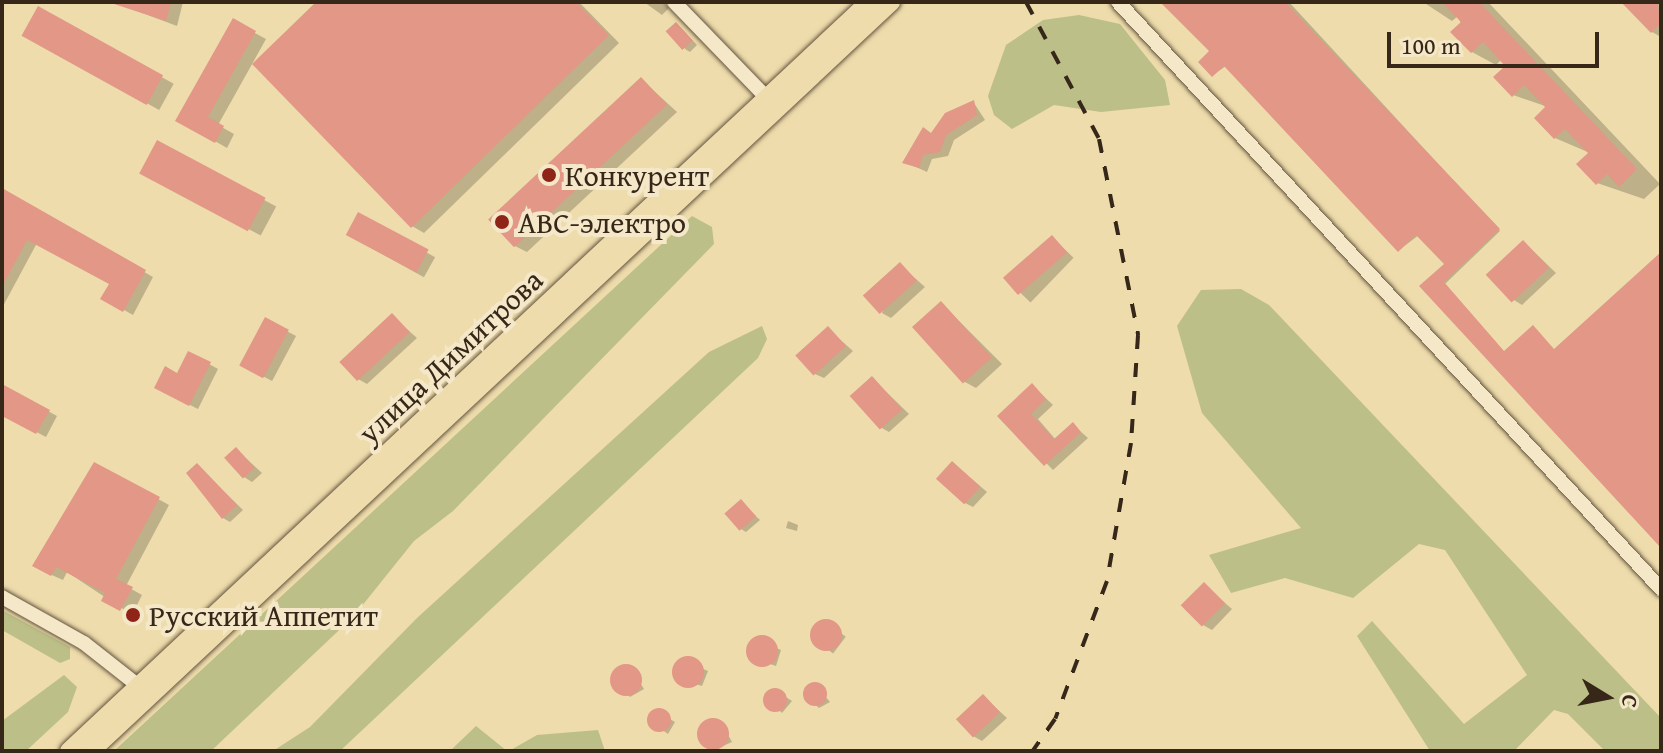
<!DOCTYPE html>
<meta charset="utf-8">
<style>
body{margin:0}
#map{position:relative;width:1663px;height:753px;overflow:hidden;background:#eedcac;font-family:"Gentium Book Plus",serif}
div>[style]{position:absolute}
.green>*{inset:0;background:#bcbf87}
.shadow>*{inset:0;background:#0003;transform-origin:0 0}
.building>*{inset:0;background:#e29787;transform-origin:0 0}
.round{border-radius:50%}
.roads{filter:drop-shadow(0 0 2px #64543e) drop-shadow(0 0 2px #64543e)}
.minor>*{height:14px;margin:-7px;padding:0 7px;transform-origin:7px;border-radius:7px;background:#f4e8c9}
.major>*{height:18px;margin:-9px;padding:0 9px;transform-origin:9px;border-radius:9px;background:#eedcac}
.rail>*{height:4px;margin-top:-2px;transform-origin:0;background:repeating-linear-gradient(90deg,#362719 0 14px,transparent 0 28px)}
.dots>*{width:22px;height:22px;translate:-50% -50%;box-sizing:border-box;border:4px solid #f4e8c9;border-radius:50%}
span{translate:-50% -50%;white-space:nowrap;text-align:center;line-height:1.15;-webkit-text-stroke:8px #f4e8c9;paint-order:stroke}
.poi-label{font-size:30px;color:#362719}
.left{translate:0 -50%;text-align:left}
.street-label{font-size:30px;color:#362719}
.frame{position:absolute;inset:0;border:4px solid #362719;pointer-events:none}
.north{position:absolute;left:1567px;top:657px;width:80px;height:80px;-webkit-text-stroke:6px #f4e8c9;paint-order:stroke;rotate:100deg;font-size:22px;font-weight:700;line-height:32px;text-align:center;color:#362719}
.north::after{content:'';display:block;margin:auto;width:28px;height:36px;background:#362719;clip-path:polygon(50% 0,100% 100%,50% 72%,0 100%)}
.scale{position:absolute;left:1387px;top:32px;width:212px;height:36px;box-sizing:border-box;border:4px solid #362719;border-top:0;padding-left:10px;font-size:24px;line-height:28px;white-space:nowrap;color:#362719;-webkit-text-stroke:6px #f4e8c9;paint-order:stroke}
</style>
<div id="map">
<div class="green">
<div style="clip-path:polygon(1079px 15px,1120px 24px,1165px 80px,1170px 105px,1101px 112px,1054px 105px,1012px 129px,994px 115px,988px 96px,1006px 45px,1043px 20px)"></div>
<div style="clip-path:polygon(692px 216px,712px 227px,714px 244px,453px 511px,414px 541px,353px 617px,211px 751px,114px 751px)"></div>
<div style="clip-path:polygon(1241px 289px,1269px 305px,1661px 718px,1661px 751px,1605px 751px,1568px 714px,1554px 710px,1514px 751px,1430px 751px,1357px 636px,1372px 621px,1464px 724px,1527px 675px,1445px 550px,1419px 544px,1353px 598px,1285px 578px,1231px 593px,1209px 555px,1301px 528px,1202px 413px,1177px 326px,1201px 290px)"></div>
<div style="clip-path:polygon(762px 326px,767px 339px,758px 358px,340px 751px,273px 751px,310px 727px,417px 618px,709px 352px)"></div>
<div style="clip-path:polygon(2px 610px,70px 647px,70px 659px,60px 663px,2px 630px)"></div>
<div style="clip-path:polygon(64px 675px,77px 687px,68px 712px,26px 751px,2px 751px,2px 721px)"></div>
<div style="clip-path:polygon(476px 726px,507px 751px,450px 751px)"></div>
<div style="clip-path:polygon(598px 730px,605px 751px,509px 751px,537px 735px)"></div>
</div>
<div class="shadow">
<div style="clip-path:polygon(113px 2px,183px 2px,177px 26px)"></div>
<div style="clip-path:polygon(319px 2px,579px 2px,619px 43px,424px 233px,412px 226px)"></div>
<div style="clip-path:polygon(644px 2px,663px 2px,669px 8px,662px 15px)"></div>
<div style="clip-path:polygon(1166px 2px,1289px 2px,1500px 231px,1445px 284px,1505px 353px,1555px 351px,1661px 255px,1661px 545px,1422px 286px,1447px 264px,1419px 235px,1399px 250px,1226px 66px,1213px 75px,1212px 51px)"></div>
<div style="clip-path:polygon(1423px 2px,1488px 2px,1660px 184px,1644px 199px,1597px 183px,1590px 153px,1555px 138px,1548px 107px,1513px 95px,1502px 59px,1496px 65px,1472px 52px,1458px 16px,1452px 21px)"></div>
<div style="clip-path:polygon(1624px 2px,1661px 2px,1661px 37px,1652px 32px)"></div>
<div style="left:39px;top:9px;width:154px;height:30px;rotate:29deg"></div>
<div style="clip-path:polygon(233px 21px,266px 39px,218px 125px,234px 134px,227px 148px,178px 120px)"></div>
<div style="clip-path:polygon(681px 28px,697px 45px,690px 52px,685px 49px)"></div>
<div style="clip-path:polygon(641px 79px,677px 112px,527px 252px,515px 246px)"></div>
<div style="clip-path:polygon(974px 103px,985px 120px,954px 140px,948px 156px,932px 159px,927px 172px,905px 162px)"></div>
<div style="left:157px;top:143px;width:135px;height:33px;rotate:28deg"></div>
<div style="clip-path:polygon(2px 191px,153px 277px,133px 315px,103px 298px,111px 284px,37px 243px,2px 308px)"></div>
<div style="left:359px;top:215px;width:87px;height:23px;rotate:29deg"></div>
<div style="left:1052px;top:237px;width:30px;height:62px;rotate:44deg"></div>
<div style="clip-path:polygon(1524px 242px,1556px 273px,1522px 305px,1514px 300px)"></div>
<div style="clip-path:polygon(900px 265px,925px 287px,891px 318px,882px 313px)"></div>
<div style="clip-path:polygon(941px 303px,1002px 364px,976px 388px,965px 382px)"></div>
<div style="clip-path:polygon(392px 316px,417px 338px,367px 384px,358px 379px)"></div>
<div style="left:266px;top:320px;width:34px;height:51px;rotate:28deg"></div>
<div style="clip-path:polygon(828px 329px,853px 351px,824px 378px,815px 374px)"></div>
<div style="clip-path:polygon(189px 353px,218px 369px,198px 409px,156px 388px,178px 375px)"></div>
<div style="clip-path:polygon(872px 378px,909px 414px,889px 432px,880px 427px)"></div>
<div style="clip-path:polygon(2px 386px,57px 416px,46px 437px,2px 414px)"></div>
<div style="clip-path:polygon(1033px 386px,1053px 405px,1038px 419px,1056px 440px,1073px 425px,1088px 438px,1053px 470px,1000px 416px)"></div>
<div style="clip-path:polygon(237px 450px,262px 473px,252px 482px,244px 477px)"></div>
<div style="clip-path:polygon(95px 464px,169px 505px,126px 586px,142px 595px,132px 615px,67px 572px,63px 580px,45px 572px)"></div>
<div style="clip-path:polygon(197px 465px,243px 510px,230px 522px,223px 518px)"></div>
<div style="clip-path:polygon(960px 469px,987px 492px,973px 507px,965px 503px)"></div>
<div style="clip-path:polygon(741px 502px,760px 520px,746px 532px,741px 529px)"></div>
<div style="clip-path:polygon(788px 521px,798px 525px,797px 531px,786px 528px)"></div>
<div style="clip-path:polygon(1204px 585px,1232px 609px,1212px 630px,1203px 625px)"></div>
<div style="left:825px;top:621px;width:26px;height:21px;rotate:37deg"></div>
<div style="clip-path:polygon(756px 639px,781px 650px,776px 666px,750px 657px)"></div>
<div style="clip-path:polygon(682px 660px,708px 671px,702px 686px,675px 678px)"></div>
<div style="clip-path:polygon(630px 667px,644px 689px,630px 697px,613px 677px)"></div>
<div style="clip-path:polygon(816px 685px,830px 702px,819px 708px,804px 695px)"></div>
<div style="clip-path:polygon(775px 690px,792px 701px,782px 713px,766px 697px)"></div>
<div style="clip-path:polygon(984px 697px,1007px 718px,982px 741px,973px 736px)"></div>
<div style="clip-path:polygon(656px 711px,675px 722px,668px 734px,650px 721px)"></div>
<div style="clip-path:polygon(721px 722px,732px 742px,714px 750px,701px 728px)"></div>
</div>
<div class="building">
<div style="clip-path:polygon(108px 2px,171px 2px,166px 21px)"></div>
<div style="clip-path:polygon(316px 2px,576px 2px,609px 35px,411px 228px,252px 64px)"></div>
<div style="clip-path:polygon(1160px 2px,1285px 2px,1500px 229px,1444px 282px,1504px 351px,1533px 325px,1554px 349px,1661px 252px,1661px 548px,1419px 286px,1444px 264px,1416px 235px,1398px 252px,1224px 66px,1212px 77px,1198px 62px,1209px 51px)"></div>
<div style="clip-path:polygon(1442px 2px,1479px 2px,1637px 169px,1619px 187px,1607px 174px,1596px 185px,1576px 164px,1588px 153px,1565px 129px,1554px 139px,1534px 118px,1545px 107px,1524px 85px,1512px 97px,1493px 77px,1505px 66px,1483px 42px,1471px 53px,1450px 32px,1461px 22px)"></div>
<div style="clip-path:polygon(1621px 2px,1657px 2px,1661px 23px,1651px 33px)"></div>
<div style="left:38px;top:6px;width:143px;height:34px;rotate:29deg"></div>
<div style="clip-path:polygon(233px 18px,256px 31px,208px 117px,224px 126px,215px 143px,175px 121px)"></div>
<div style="left:676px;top:22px;width:25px;height:14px;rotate:48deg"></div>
<div style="left:641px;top:77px;width:38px;height:209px;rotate:47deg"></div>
<div style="clip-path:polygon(974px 100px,977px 115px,946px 135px,940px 152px,923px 155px,919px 168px,902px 163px,923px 127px,931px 133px,945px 113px)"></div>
<div style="left:157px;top:140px;width:123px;height:38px;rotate:28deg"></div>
<div style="clip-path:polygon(2px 188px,146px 270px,123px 312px,100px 299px,109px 284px,27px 240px,2px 287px)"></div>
<div style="left:358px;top:212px;width:80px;height:26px;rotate:28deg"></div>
<div style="left:1052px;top:235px;width:23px;height:65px;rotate:49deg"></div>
<div style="left:1523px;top:240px;width:38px;height:51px;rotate:47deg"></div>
<div style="left:900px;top:262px;width:25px;height:50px;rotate:48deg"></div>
<div style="left:941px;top:301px;width:76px;height:39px;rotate:48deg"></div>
<div style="left:392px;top:313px;width:26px;height:72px;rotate:47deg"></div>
<div style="left:265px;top:317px;width:27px;height:55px;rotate:28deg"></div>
<div style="left:828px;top:326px;width:27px;height:44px;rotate:48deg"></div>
<div style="clip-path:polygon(188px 351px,211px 362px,189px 406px,154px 388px,165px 366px,177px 373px)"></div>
<div style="left:872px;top:376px;width:45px;height:30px;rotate:48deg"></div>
<div style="clip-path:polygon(1032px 383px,1046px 399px,1031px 414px,1054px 439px,1073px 422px,1081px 432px,1044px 466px,997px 416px)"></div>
<div style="clip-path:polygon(2px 384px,50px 410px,36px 434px,2px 416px)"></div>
<div style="left:236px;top:447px;width:28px;height:16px;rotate:48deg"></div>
<div style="left:952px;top:461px;width:38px;height:24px;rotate:42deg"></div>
<div style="clip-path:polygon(94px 462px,160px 497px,116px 579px,133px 587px,120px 611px,101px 601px,105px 593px,56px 567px,51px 576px,32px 566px)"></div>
<div style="clip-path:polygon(197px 463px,237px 505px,222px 519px,186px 473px)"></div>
<div style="left:741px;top:499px;width:23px;height:22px;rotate:49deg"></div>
<div style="left:1204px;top:582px;width:30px;height:33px;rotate:45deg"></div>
<div class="round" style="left:810px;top:619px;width:32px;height:32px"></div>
<div class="round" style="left:746px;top:635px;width:32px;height:32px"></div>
<div class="round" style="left:672px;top:656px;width:32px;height:32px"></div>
<div class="round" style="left:610px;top:664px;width:32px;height:32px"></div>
<div class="round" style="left:803px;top:682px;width:24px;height:24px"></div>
<div class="round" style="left:763px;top:688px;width:24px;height:24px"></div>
<div style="left:983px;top:694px;width:25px;height:37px;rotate:47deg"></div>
<div class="round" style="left:647px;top:708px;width:24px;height:24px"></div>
<div class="round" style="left:697px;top:718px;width:32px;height:32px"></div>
</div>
<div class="roads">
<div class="minor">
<div style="left:674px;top:2px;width:141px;rotate:45.9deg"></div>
<div style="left:1118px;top:2px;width:800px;rotate:47.23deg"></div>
<div style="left:2px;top:597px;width:94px;rotate:29.3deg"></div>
<div style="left:84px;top:643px;width:78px;rotate:38.2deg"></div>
</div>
<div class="major">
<div style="left:69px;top:751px;width:1096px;rotate:-43.11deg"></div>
<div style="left:91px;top:751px;width:1096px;rotate:-43.11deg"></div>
</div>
</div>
<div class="rail">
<div style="left:1026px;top:2px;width:155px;rotate:61.9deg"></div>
<div style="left:1099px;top:139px;width:200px;rotate:78.7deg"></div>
<div style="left:1138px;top:335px;width:108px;rotate:93.7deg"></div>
<div style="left:1131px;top:443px;width:140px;rotate:99.9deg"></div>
<div style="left:1107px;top:581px;width:147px;rotate:110.6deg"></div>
<div style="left:1055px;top:719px;width:39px;rotate:125deg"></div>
</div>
<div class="dots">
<div style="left:549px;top:175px;background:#8f2418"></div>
<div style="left:502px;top:222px;background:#8f2418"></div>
<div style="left:133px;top:615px;background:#8f2418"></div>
</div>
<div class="poi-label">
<span class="left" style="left:565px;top:175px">Конкурент</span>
<span class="left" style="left:518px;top:222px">АВС-электро</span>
<span class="left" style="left:149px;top:615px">Русский Аппетит</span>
</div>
<div class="street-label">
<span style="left:450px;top:356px;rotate:-43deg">улица Димитрова</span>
</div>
<div class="frame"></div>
<div class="north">С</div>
<div class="scale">100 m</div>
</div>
